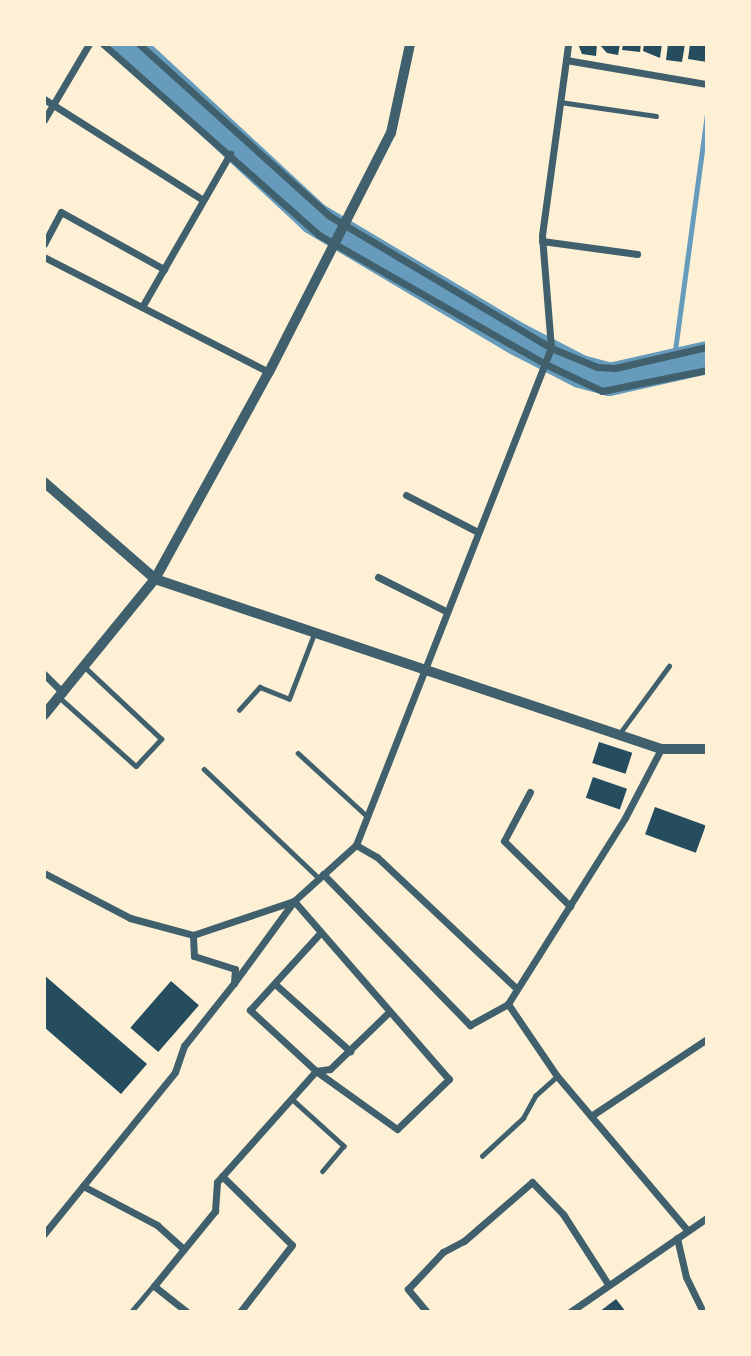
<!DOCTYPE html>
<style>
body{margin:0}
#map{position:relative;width:751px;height:1356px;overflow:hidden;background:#fdf0d5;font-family:"DM Sans",sans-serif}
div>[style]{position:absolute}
.stream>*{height:5px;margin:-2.5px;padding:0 2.5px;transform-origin:2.5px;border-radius:2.5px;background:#669bbc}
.river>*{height:33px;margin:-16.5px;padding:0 16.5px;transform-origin:16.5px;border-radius:16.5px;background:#669bbc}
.building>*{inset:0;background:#264d5e;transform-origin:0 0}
.service>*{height:4.5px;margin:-2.25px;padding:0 2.25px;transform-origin:2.25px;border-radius:2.25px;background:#3f606c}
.minor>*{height:7px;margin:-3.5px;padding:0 3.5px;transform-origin:3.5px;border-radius:3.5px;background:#3f606c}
.tertiary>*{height:10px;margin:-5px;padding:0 5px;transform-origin:5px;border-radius:5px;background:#3f606c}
span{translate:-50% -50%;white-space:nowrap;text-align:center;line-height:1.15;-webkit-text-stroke:7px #fdf0d5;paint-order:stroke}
.frame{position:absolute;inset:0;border:46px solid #fdf0d5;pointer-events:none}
</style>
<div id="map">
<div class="stream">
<div style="left:673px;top:365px;width:255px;rotate:-82.3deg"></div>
</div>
<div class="river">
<div style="left:127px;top:44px;width:255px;rotate:42.9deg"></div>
<div style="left:314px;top:218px;width:237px;rotate:30.7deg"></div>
<div style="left:518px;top:339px;width:70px;rotate:27.3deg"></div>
<div style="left:580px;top:371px;width:30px;rotate:15deg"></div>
<div style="left:609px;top:379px;width:100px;rotate:-12.7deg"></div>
</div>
<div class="building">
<div style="clip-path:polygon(578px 44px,597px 44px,596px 56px,582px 54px)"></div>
<div style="clip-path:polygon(599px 44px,620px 44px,618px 55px,607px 53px)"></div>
<div style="clip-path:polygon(623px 44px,641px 44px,640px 52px,622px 50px)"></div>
<div style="clip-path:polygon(644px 44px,662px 44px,660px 58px,643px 51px)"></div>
<div style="clip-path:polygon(668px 44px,685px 44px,682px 62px,666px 60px)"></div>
<div style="clip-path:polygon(690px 44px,707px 44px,707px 62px,688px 59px)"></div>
<div style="left:599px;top:742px;width:35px;height:22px;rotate:18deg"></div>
<div style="left:593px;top:777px;width:36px;height:22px;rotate:19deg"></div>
<div style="left:655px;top:807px;width:54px;height:29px;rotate:20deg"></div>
<div style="clip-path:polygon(44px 975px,147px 1064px,121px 1094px,44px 1027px)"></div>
<div style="left:171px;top:981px;width:37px;height:62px;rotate:41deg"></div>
<div style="clip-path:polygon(616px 1299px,626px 1312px,599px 1312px)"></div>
</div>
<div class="service">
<div style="left:560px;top:102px;width:97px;rotate:8.3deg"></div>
<div style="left:59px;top:697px;width:103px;rotate:41.9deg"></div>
<div style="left:136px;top:766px;width:37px;rotate:-47deg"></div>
<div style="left:161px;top:739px;width:104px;rotate:-136.9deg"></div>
<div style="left:239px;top:710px;width:31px;rotate:-48deg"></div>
<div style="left:260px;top:687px;width:31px;rotate:22deg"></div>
<div style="left:289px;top:699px;width:70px;rotate:-69deg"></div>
<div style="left:620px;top:733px;width:83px;rotate:-53.8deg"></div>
<div style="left:298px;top:753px;width:93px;rotate:42.4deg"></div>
<div style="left:204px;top:769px;width:158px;rotate:43.5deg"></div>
<div style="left:292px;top:1099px;width:70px;rotate:42.1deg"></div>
<div style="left:344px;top:1146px;width:33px;rotate:130deg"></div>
<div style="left:482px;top:1156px;width:56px;rotate:-42.8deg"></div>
<div style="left:523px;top:1118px;width:25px;rotate:-61deg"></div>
<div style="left:535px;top:1096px;width:30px;rotate:-42deg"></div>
<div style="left:131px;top:1312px;width:34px;rotate:-50deg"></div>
</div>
<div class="minor">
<div style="left:103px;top:44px;width:288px;rotate:41.5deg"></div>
<div style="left:319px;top:235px;width:260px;rotate:29.7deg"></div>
<div style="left:545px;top:364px;width:63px;rotate:25.3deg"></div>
<div style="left:602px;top:391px;width:107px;rotate:-11.3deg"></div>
<div style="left:139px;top:44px;width:255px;rotate:42.1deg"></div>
<div style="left:328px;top:215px;width:260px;rotate:30.8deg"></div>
<div style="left:551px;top:348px;width:50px;rotate:22.4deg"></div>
<div style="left:597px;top:367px;width:18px;rotate:3deg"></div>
<div style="left:615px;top:368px;width:94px;rotate:-12.9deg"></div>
<div style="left:566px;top:60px;width:143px;rotate:9.7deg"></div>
<div style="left:44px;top:99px;width:188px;rotate:32.4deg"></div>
<div style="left:44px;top:120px;width:88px;rotate:-59.4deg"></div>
<div style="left:542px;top:241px;width:96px;rotate:7.8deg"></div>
<div style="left:44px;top:244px;width:36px;rotate:-62deg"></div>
<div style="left:61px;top:212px;width:118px;rotate:29deg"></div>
<div style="left:44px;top:257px;width:253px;rotate:27.1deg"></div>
<div style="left:142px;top:307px;width:177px;rotate:-60.1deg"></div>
<div style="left:406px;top:495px;width:81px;rotate:27.2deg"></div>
<div style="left:378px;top:577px;width:76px;rotate:26.6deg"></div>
<div style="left:44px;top:674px;width:27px;rotate:45deg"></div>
<div style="left:661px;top:749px;width:78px;rotate:117.6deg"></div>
<div style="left:625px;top:818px;width:220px;rotate:122.2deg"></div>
<div style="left:508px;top:1004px;width:87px;rotate:55.8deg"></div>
<div style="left:557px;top:1076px;width:202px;rotate:49.8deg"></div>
<div style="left:530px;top:792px;width:55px;rotate:118deg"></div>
<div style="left:504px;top:841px;width:93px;rotate:44.6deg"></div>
<div style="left:356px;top:845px;width:24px;rotate:30deg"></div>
<div style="left:377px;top:857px;width:192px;rotate:43.3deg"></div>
<div style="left:44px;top:873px;width:97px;rotate:27.6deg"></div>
<div style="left:130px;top:918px;width:65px;rotate:15.1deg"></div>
<div style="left:193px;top:935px;width:107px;rotate:-18.6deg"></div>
<div style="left:294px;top:901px;width:84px;rotate:-42.1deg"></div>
<div style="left:356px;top:845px;width:534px;rotate:-68.58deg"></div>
<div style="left:551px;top:348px;width:113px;rotate:-94.6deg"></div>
<div style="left:542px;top:235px;width:193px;rotate:-82.2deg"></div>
<div style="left:323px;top:874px;width:211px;rotate:45.8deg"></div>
<div style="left:470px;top:1025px;width:43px;rotate:-28.9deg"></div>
<div style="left:234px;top:983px;width:102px;rotate:-53.8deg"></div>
<div style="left:294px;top:901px;width:236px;rotate:49deg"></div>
<div style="left:449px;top:1079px;width:72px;rotate:136.1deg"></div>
<div style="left:397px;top:1129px;width:100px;rotate:-144.4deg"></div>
<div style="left:316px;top:1071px;width:90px;rotate:-137.3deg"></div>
<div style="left:250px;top:1010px;width:105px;rotate:-47.7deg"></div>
<div style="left:275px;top:984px;width:101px;rotate:41.8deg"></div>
<div style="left:591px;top:1116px;width:139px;rotate:-33.6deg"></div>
<div style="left:222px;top:1176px;width:98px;rotate:44.6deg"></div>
<div style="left:292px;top:1245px;width:85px;rotate:127.8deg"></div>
<div style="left:83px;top:1186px;width:84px;rotate:27.8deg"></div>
<div style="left:157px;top:1225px;width:36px;rotate:42deg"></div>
<div style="left:44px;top:1234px;width:208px;rotate:-51deg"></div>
<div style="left:175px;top:1072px;width:28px;rotate:-71deg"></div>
<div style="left:184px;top:1046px;width:80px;rotate:-51.6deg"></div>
<div style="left:234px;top:983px;width:14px;rotate:-86deg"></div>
<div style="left:235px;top:969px;width:43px;rotate:-162.4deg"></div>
<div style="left:194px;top:956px;width:21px;rotate:-93deg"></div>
<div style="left:677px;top:1238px;width:40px;rotate:77deg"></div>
<div style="left:686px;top:1277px;width:39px;rotate:64deg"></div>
<div style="left:187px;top:1312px;width:42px;rotate:-141.8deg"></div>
<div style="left:154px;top:1286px;width:97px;rotate:-50.9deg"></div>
<div style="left:215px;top:1211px;width:29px;rotate:-86deg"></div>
<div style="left:217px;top:1182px;width:149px;rotate:-48.3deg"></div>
<div style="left:316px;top:1071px;width:14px;rotate:-8deg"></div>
<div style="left:330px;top:1069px;width:82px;rotate:-44deg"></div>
<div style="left:427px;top:1312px;width:30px;rotate:-130deg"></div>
<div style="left:408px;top:1289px;width:51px;rotate:-46.6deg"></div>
<div style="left:443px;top:1252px;width:24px;rotate:-28deg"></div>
<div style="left:464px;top:1241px;width:90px;rotate:-40.9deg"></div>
<div style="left:532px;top:1182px;width:45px;rotate:45.9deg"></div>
<div style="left:563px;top:1214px;width:83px;rotate:57.3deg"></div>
<div style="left:570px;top:1312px;width:166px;rotate:-34.5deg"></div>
</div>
<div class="tertiary">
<div style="left:44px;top:482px;width:147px;rotate:41.1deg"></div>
<div style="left:155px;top:579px;width:534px;rotate:18.57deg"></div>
<div style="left:661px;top:749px;width:46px"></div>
<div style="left:44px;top:715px;width:176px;rotate:-50.8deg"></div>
<div style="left:155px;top:579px;width:236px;rotate:-61.2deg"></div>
<div style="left:269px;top:372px;width:268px;rotate:-63deg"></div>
<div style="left:391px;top:133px;width:91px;rotate:-77.9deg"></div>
</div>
<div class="frame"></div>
</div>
